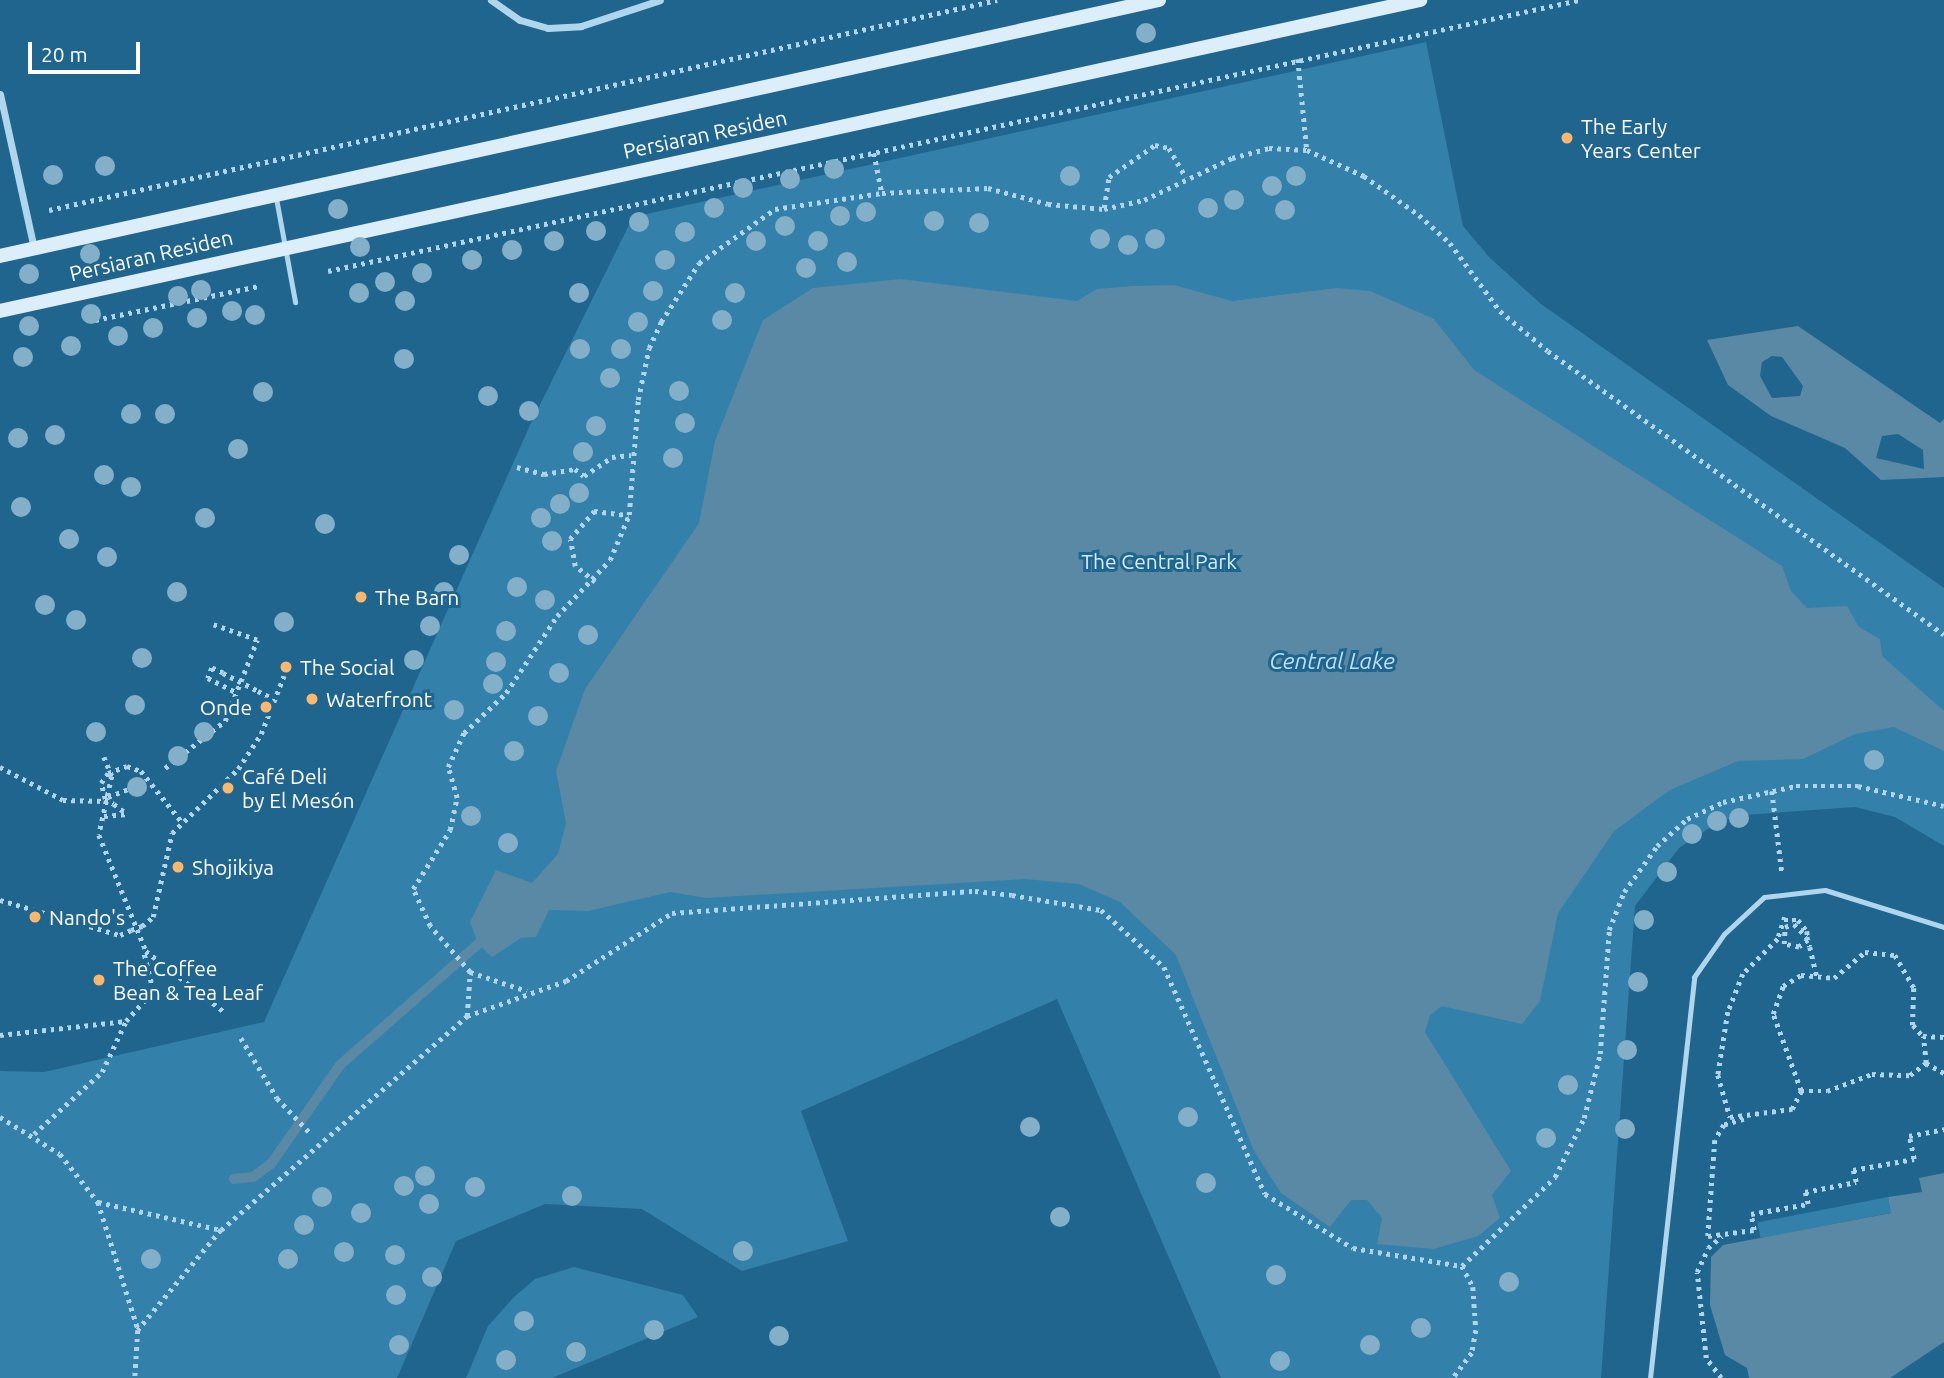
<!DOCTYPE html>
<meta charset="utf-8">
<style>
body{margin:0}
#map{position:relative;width:1944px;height:1378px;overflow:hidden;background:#20658e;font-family:Ubuntu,sans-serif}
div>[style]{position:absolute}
.green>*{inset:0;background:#3380ab;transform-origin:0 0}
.water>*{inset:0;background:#5989a4}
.stream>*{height:10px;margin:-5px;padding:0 5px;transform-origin:5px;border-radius:5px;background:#5989a4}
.path>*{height:4.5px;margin-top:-2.25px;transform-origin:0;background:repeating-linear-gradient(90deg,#afd6ec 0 3.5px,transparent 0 8.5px)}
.lane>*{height:5px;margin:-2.5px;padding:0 2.5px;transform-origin:2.5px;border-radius:2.5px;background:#afd6ec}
.street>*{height:7px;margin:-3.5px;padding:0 3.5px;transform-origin:3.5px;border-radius:3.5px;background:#afd6ec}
.secondary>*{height:14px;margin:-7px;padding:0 7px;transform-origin:7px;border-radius:7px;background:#dbeef9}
.path-bridge>*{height:4.5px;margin-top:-2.25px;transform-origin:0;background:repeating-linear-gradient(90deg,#afd6ec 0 3.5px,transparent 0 8.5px)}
.trees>*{width:20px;height:20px;margin:-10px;border-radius:50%;background:#83afc9}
.dots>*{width:19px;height:19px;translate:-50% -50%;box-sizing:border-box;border:4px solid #20658e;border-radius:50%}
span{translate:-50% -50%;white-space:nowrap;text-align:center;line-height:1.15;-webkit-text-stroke:6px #20658e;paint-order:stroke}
.poi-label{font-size:21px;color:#fff}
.left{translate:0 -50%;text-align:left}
.right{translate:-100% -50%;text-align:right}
.street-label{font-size:21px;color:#fff}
.park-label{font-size:21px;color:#d4ecf9}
.water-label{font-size:23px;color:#bbdff3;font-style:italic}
.scale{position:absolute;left:28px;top:42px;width:112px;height:32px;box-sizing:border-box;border:4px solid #fff;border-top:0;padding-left:9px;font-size:21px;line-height:24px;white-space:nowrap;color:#fff;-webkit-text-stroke:5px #20658e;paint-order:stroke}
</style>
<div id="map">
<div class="green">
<div style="clip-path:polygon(1426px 42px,1463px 226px,1489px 257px,1541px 304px,1944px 588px,1944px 846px,1895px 817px,1855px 807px,1744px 815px,1719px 822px,1679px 848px,1635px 906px,1601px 1378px,1221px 1378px,1057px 999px,801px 1111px,848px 1241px,742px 1271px,642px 1209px,545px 1204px,456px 1241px,397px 1378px,0 1378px,0 1071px,44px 1072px,264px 1022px,531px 423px,633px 217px)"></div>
<div style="left:1888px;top:1197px;width:16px;height:133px;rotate:79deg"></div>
<div style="clip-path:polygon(574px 1267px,683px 1295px,698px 1317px,552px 1378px,466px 1378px,488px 1326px,514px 1297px,535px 1279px)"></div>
</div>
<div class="water">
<div style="clip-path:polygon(901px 279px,1077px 301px,1097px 289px,1132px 286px,1174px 285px,1232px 301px,1337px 288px,1370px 291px,1434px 319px,1474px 370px,1782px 566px,1791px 591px,1807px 608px,1847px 606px,1859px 627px,1880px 639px,1882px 656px,1944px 711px,1944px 751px,1894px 727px,1855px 734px,1803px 759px,1738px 761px,1670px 790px,1614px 831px,1558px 913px,1540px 1001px,1522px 1024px,1442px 1006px,1430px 1015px,1425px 1032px,1511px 1171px,1492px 1195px,1500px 1218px,1478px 1236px,1434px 1249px,1377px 1244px,1382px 1218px,1367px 1200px,1351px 1200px,1330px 1227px,1281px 1193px,1254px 1151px,1176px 955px,1120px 902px,1079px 884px,1025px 879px,706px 898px,670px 892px,588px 911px,549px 910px,536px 937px,521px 938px,492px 957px,478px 944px,470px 922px,496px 870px,532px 883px,558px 854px,566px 823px,556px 771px,585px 689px,699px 523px,715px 441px,763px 320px,813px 288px)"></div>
<div style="clip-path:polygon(evenodd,1798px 326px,1940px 423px,1944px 419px,1944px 477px,1881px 480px,1845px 448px,1771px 416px,1728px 385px,1707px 340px,1798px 326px,1772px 356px,1782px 357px,1803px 386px,1800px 396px,1772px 398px,1760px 376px,1762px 362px,1772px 356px,1798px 326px,1898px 434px,1923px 450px,1924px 469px,1876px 458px,1882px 436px,1898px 434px)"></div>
<div style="clip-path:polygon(1944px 1173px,1944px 1342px,1890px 1378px,1749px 1378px,1747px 1368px,1725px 1355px,1710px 1305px,1711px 1257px,1723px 1245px,1891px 1213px,1888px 1197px,1922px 1192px,1919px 1178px)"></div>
</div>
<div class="stream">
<div style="left:234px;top:1179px;width:19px;rotate:-6deg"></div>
<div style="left:253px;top:1177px;width:22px;rotate:-36deg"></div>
<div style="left:271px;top:1164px;width:121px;rotate:-55.1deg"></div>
<div style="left:340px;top:1065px;width:184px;rotate:-41.2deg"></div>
</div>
<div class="path">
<div style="left:1298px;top:59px;width:91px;rotate:84.4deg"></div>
<div style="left:874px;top:153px;width:41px;rotate:78.7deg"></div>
<div style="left:1104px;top:208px;width:31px;rotate:-81deg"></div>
<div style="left:1109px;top:177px;width:56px;rotate:-34.8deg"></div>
<div style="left:1155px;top:145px;width:14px;rotate:12deg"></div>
<div style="left:1169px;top:148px;width:34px;rotate:60deg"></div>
<div style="left:49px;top:210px;width:971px;rotate:-12.49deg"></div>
<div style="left:328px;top:271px;width:1280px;rotate:-12.22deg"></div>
<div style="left:95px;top:320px;width:167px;rotate:-11.7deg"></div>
<div style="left:517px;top:467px;width:28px;rotate:15deg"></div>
<div style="left:544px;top:474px;width:31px;rotate:-9deg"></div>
<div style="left:575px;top:469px;width:11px;rotate:38deg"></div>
<div style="left:584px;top:476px;width:34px;rotate:-34deg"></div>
<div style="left:612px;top:457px;width:19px;rotate:-6deg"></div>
<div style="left:595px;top:582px;width:26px;rotate:-141deg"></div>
<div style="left:575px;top:566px;width:27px;rotate:-100deg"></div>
<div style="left:570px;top:539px;width:37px;rotate:-49deg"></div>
<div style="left:594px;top:511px;width:35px;rotate:7deg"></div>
<div style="left:223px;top:673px;width:12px;rotate:-156deg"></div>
<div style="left:212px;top:668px;width:11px;rotate:112deg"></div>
<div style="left:208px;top:678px;width:31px;rotate:27deg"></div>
<div style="left:258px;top:691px;width:16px;rotate:27deg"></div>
<div style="left:104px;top:757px;width:21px;rotate:67deg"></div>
<div style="left:112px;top:776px;width:60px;rotate:102.4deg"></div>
<div style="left:99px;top:835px;width:125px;rotate:67.9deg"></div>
<div style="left:146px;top:951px;width:98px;rotate:37.9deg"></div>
<div style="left:0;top:767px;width:71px;rotate:27.6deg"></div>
<div style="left:63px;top:800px;width:43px;rotate:1.3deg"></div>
<div style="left:165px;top:768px;width:76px;rotate:-38.1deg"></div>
<div style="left:225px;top:721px;width:87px;rotate:-68.4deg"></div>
<div style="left:257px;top:640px;width:46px;rotate:-160.8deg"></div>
<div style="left:1772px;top:791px;width:83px;rotate:83deg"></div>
<div style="left:108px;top:797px;width:41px;rotate:-21.5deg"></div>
<div style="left:105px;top:799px;width:16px;rotate:-104deg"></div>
<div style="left:101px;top:783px;width:12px;rotate:-55deg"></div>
<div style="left:108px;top:773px;width:20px;rotate:-20deg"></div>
<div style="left:127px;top:766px;width:15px;rotate:20deg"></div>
<div style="left:141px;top:771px;width:65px;rotate:51.2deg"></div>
<div style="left:114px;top:804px;width:15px;rotate:37deg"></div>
<div style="left:104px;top:816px;width:23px;rotate:-5deg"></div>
<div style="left:0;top:900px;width:125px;rotate:16.3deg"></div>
<div style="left:120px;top:935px;width:12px;rotate:-24deg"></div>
<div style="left:1785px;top:917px;width:23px;rotate:108deg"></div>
<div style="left:1778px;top:939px;width:49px;rotate:135deg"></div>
<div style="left:1743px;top:974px;width:41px;rotate:111.5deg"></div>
<div style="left:1728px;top:1012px;width:64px;rotate:99deg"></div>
<div style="left:1718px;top:1075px;width:44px;rotate:74.1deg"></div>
<div style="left:1730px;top:1117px;width:63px;rotate:-7.4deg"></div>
<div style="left:1792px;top:1109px;width:20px;rotate:-63deg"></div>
<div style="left:1801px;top:1091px;width:82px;rotate:-110deg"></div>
<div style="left:1773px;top:1014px;width:30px;rotate:-70deg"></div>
<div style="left:1783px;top:986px;width:21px;rotate:-31deg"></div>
<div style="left:1801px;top:975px;width:33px;rotate:5deg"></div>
<div style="left:1834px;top:978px;width:40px;rotate:-40deg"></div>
<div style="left:1865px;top:952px;width:30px;rotate:6deg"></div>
<div style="left:1895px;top:955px;width:38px;rotate:60deg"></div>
<div style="left:1914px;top:988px;width:37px;rotate:92deg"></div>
<div style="left:1913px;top:1025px;width:15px;rotate:48deg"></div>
<div style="left:1923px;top:1036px;width:21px;rotate:3deg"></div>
<div style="left:1784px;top:920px;width:14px"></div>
<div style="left:1798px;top:920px;width:14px;rotate:51deg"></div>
<div style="left:1807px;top:931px;width:9px;rotate:84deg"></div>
<div style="left:1808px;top:940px;width:11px;rotate:142deg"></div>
<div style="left:1799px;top:947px;width:15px;rotate:-169deg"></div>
<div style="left:1784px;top:944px;width:17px;rotate:-87deg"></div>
<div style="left:1785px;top:927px;width:9px;rotate:-18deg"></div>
<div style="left:1794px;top:924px;width:18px;rotate:45deg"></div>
<div style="left:142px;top:926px;width:14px;rotate:-39deg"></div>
<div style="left:153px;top:917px;width:86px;rotate:-77.3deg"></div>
<div style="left:172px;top:833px;width:92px;rotate:-44.1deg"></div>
<div style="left:238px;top:769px;width:42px;rotate:-56.7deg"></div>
<div style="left:261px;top:734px;width:79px;rotate:-68.6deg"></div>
<div style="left:1810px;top:947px;width:31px;rotate:77deg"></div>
<div style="left:470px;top:972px;width:61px;rotate:-131deg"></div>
<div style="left:430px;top:926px;width:41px;rotate:-114.7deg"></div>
<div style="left:413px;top:889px;width:70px;rotate:-57.9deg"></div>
<div style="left:450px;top:830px;width:33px;rotate:-78deg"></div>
<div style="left:457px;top:798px;width:32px;rotate:-106deg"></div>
<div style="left:448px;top:767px;width:38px;rotate:-65deg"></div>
<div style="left:464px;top:733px;width:58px;rotate:-43.6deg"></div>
<div style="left:506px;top:693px;width:92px;rotate:-56.5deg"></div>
<div style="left:557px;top:616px;width:77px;rotate:-46.6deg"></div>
<div style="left:610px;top:560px;width:49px;rotate:-67.1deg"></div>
<div style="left:629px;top:515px;width:115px;rotate:-85.5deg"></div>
<div style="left:638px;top:400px;width:53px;rotate:-78.1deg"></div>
<div style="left:649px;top:348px;width:29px;rotate:-65deg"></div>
<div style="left:661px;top:322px;width:70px;rotate:-57.2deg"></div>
<div style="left:699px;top:263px;width:93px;rotate:-35.4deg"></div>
<div style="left:775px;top:209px;width:108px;rotate:-8.5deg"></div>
<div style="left:882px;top:193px;width:106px;rotate:-2.7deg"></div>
<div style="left:988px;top:188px;width:62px;rotate:14.9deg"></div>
<div style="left:1048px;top:204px;width:56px;rotate:5.1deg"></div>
<div style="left:1104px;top:209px;width:41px;rotate:-12.7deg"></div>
<div style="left:1144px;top:200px;width:98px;rotate:-25.5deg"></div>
<div style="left:1232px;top:158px;width:38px;rotate:-15deg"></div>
<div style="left:1269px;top:148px;width:38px;rotate:3deg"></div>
<div style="left:1307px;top:150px;width:63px;rotate:24.5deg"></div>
<div style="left:1364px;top:176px;width:67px;rotate:35.3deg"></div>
<div style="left:1419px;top:215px;width:42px;rotate:42.1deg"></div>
<div style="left:1450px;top:243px;width:84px;rotate:53.7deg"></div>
<div style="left:1500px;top:311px;width:62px;rotate:39.8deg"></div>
<div style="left:1548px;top:351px;width:487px;rotate:35.6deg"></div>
<div style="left:467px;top:1016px;width:44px;rotate:-86.1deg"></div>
<div style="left:470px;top:972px;width:60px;rotate:18.4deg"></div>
<div style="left:0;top:1035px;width:127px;rotate:-6.3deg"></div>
<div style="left:126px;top:1021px;width:40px;rotate:-48deg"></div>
<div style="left:153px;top:991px;width:42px;rotate:-103.7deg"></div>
<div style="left:241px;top:1038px;width:70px;rotate:59deg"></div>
<div style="left:277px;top:1098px;width:50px;rotate:46.6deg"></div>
<div style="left:1926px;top:1063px;width:21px;rotate:29deg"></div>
<div style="left:1801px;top:1091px;width:26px"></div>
<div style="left:1827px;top:1091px;width:48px;rotate:-20.7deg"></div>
<div style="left:1872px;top:1074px;width:38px;rotate:2deg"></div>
<div style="left:1910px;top:1075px;width:20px;rotate:-37deg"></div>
<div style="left:1926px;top:1063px;width:27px;rotate:-96deg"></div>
<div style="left:0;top:1117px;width:70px;rotate:31.7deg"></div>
<div style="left:60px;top:1154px;width:61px;rotate:51.6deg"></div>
<div style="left:98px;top:1202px;width:126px;rotate:12.8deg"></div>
<div style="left:221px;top:1230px;width:130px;rotate:129.7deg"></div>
<div style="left:138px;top:1330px;width:48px;rotate:93.6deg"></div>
<div style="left:1744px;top:1119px;width:21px;rotate:163deg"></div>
<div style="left:1724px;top:1125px;width:17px;rotate:121deg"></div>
<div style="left:1715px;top:1140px;width:96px;rotate:94.2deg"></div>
<div style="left:1708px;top:1236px;width:46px;rotate:-7.4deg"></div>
<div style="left:1754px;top:1230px;width:16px;rotate:-101deg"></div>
<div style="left:1751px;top:1214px;width:58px;rotate:-10deg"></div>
<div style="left:1808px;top:1204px;width:12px;rotate:-104deg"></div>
<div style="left:1805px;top:1192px;width:52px;rotate:-11.1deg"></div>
<div style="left:1856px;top:1182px;width:12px;rotate:-104deg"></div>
<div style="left:1853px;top:1170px;width:62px;rotate:-10.2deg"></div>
<div style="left:1914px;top:1159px;width:24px;rotate:-102deg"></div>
<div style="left:1909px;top:1136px;width:36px;rotate:-11deg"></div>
<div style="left:34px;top:1134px;width:92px;rotate:-42.4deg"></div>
<div style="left:102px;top:1072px;width:56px;rotate:-64.8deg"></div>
<div style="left:98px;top:1202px;width:133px;rotate:72.5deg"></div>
<div style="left:221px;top:1230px;width:326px;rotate:-41deg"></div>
<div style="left:467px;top:1016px;width:105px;rotate:-19.5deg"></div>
<div style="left:566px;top:981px;width:126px;rotate:-32.7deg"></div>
<div style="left:672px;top:913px;width:304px;rotate:-4.2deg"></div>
<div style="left:975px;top:891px;width:37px;rotate:6deg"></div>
<div style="left:1012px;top:895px;width:90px;rotate:9.6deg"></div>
<div style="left:1101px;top:910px;width:85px;rotate:42.1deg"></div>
<div style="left:1164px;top:967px;width:248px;rotate:66deg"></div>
<div style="left:1265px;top:1194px;width:103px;rotate:31.5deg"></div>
<div style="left:1353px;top:1248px;width:110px;rotate:9.4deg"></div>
<div style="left:1462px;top:1266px;width:24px;rotate:62deg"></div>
<div style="left:1473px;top:1287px;width:43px;rotate:86deg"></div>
<div style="left:1476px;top:1330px;width:23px;rotate:100deg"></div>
<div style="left:1472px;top:1353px;width:31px;rotate:127deg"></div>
<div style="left:1462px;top:1266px;width:129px;rotate:-43.7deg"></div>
<div style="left:1555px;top:1177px;width:66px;rotate:-63.8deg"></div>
<div style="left:1584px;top:1118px;width:66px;rotate:-76deg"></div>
<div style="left:1600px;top:1054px;width:124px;rotate:-85.8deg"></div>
<div style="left:1609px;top:930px;width:41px;rotate:-68.5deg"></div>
<div style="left:1624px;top:892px;width:57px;rotate:-54.3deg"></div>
<div style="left:1657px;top:846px;width:40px;rotate:-42deg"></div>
<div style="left:1687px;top:819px;width:40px;rotate:-25deg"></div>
<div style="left:1723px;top:802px;width:75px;rotate:-12.4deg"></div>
<div style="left:1796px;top:786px;width:62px"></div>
<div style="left:1858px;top:786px;width:88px;rotate:13.1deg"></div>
<div style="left:1721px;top:1378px;width:25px;rotate:-127deg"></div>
<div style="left:1706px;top:1358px;width:86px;rotate:-96deg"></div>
<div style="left:1697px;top:1272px;width:26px;rotate:-65deg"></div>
<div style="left:1708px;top:1248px;width:18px;rotate:-41deg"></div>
</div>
<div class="lane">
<div style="left:276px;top:198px;width:106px;rotate:79.6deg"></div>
<div style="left:1650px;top:1378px;width:403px;rotate:-83.7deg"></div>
<div style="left:1694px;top:977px;width:52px;rotate:-55.1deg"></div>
<div style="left:1724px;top:934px;width:54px;rotate:-42.8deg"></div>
<div style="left:1764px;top:897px;width:61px;rotate:-6.5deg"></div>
<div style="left:1825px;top:890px;width:125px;rotate:17.3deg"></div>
</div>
<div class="street">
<div style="left:491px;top:0;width:35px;rotate:35deg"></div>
<div style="left:520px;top:20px;width:29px;rotate:16deg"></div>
<div style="left:548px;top:28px;width:33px;rotate:-3deg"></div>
<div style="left:581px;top:26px;width:83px;rotate:-18.2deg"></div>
<div style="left:0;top:94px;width:159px;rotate:77.6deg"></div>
</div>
<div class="secondary">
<div style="left:0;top:256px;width:1187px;rotate:-12.46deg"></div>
<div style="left:0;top:311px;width:1454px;rotate:-12.35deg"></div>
</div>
<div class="path-bridge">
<div style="left:223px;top:673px;width:39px;rotate:27deg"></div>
<div style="left:105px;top:799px;width:10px;rotate:29deg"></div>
<div style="left:131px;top:930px;width:12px;rotate:-20deg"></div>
<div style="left:1807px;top:937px;width:10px;rotate:73deg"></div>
</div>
<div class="trees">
<div style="left:1146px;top:33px"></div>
<div style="left:105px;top:166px"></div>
<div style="left:834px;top:169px"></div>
<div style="left:53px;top:175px"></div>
<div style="left:1070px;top:176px"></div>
<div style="left:1296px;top:176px"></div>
<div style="left:790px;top:179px"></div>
<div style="left:1272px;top:186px"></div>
<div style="left:743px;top:188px"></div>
<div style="left:1234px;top:200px"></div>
<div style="left:714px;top:208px"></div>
<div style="left:1208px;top:208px"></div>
<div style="left:338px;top:209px"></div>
<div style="left:1285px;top:210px"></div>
<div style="left:866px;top:212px"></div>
<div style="left:840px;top:216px"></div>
<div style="left:934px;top:221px"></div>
<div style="left:639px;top:222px"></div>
<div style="left:979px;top:223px"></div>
<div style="left:785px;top:226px"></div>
<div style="left:596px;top:231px"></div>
<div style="left:685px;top:232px"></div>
<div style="left:1100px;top:239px"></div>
<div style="left:1155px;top:239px"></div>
<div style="left:554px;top:241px"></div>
<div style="left:756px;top:241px"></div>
<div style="left:818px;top:241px"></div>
<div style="left:1128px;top:245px"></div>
<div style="left:360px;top:247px"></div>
<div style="left:512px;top:250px"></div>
<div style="left:90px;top:254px"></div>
<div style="left:472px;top:260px"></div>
<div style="left:665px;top:260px"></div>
<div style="left:847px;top:262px"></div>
<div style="left:806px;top:268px"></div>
<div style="left:422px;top:273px"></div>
<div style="left:29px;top:274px"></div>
<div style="left:385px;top:282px"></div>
<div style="left:201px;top:290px"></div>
<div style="left:653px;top:291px"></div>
<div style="left:359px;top:293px"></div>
<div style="left:579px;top:293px"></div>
<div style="left:735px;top:293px"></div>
<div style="left:178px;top:296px"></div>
<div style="left:405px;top:301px"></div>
<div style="left:232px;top:311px"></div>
<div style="left:91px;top:314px"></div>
<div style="left:255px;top:315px"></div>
<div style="left:197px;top:318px"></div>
<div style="left:722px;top:320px"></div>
<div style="left:638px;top:322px"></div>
<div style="left:29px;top:326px"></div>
<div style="left:153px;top:328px"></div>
<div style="left:118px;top:336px"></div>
<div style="left:71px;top:346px"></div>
<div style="left:580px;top:349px"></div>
<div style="left:621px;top:349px"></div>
<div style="left:23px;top:357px"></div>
<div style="left:404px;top:359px"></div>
<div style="left:610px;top:378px"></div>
<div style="left:679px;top:391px"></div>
<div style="left:263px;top:392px"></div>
<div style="left:488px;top:396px"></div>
<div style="left:529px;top:411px"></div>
<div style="left:131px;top:414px"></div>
<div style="left:165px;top:414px"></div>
<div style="left:685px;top:423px"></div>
<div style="left:596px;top:426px"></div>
<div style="left:55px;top:435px"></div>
<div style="left:18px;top:438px"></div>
<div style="left:238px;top:449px"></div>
<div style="left:583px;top:452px"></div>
<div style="left:673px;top:458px"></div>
<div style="left:104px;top:475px"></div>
<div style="left:131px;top:487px"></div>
<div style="left:579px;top:493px"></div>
<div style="left:560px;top:504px"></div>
<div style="left:21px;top:507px"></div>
<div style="left:205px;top:518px"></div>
<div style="left:541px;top:518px"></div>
<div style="left:325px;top:524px"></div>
<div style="left:69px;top:539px"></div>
<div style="left:552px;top:541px"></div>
<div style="left:459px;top:555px"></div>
<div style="left:107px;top:557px"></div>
<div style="left:517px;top:587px"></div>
<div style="left:177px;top:592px"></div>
<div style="left:444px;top:592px"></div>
<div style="left:545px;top:600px"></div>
<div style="left:45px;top:605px"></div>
<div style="left:76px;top:620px"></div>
<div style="left:284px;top:622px"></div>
<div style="left:430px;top:626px"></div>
<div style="left:506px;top:631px"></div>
<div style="left:588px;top:635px"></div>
<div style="left:142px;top:658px"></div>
<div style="left:414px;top:660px"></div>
<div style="left:496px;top:662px"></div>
<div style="left:559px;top:673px"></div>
<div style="left:493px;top:684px"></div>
<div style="left:135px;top:705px"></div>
<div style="left:454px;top:710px"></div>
<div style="left:538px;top:716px"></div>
<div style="left:96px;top:732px"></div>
<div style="left:204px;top:732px"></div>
<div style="left:514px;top:751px"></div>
<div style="left:178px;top:756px"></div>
<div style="left:1874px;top:760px"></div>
<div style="left:137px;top:787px"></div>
<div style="left:471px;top:816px"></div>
<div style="left:1739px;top:818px"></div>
<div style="left:1717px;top:821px"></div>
<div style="left:1692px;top:834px"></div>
<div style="left:508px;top:843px"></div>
<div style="left:1667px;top:872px"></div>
<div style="left:1644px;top:920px"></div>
<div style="left:1638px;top:982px"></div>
<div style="left:1627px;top:1050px"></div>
<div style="left:1568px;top:1085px"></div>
<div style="left:1188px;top:1117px"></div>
<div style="left:1030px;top:1127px"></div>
<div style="left:1625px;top:1129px"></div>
<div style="left:1546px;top:1138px"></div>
<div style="left:425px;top:1176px"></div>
<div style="left:1206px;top:1183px"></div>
<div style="left:404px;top:1186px"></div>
<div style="left:475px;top:1187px"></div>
<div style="left:572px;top:1196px"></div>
<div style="left:322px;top:1197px"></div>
<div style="left:429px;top:1204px"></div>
<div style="left:361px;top:1213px"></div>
<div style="left:1060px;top:1217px"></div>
<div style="left:304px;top:1225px"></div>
<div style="left:743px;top:1251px"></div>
<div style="left:344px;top:1252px"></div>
<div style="left:395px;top:1255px"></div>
<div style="left:151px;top:1259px"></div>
<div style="left:288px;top:1259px"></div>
<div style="left:1276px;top:1275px"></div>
<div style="left:432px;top:1277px"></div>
<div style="left:1509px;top:1282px"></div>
<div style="left:396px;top:1295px"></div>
<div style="left:524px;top:1321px"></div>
<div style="left:1421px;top:1328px"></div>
<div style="left:654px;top:1330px"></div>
<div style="left:779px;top:1336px"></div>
<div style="left:399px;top:1345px"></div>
<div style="left:1370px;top:1345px"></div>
<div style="left:576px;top:1352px"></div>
<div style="left:506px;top:1360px"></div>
<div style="left:1280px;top:1361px"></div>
</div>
<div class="dots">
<div style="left:1567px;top:138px;background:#fab76f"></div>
<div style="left:361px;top:597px;background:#fab76f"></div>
<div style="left:286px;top:667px;background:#fab76f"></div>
<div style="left:312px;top:699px;background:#fab76f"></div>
<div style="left:266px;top:707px;background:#fab76f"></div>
<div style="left:228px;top:788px;background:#fab76f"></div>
<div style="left:178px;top:867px;background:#fab76f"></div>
<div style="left:35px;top:917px;background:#fab76f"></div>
<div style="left:99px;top:980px;background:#fab76f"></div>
</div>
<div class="poi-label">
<span class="left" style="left:1581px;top:138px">The Early<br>Years Center</span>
<span class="left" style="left:375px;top:597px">The Barn</span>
<span class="left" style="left:300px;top:667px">The Social</span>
<span class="left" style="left:326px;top:699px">Waterfront</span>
<span class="right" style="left:252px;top:707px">Onde</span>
<span class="left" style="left:242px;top:788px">Café Deli<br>by El Mesón</span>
<span class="left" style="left:192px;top:867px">Shojikiya</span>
<span class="left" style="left:49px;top:917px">Nando's</span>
<span class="left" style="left:113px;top:980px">The Coffee<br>Bean &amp; Tea Leaf</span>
</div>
<div class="street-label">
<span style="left:705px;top:134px;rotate:-12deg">Persiaran Residen</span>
<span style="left:151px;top:255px;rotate:-13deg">Persiaran Residen</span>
</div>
<div class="park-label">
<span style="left:1159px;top:561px">The Central Park</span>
</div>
<div class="water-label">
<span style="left:1332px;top:661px">Central Lake</span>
</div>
<div class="scale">20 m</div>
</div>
